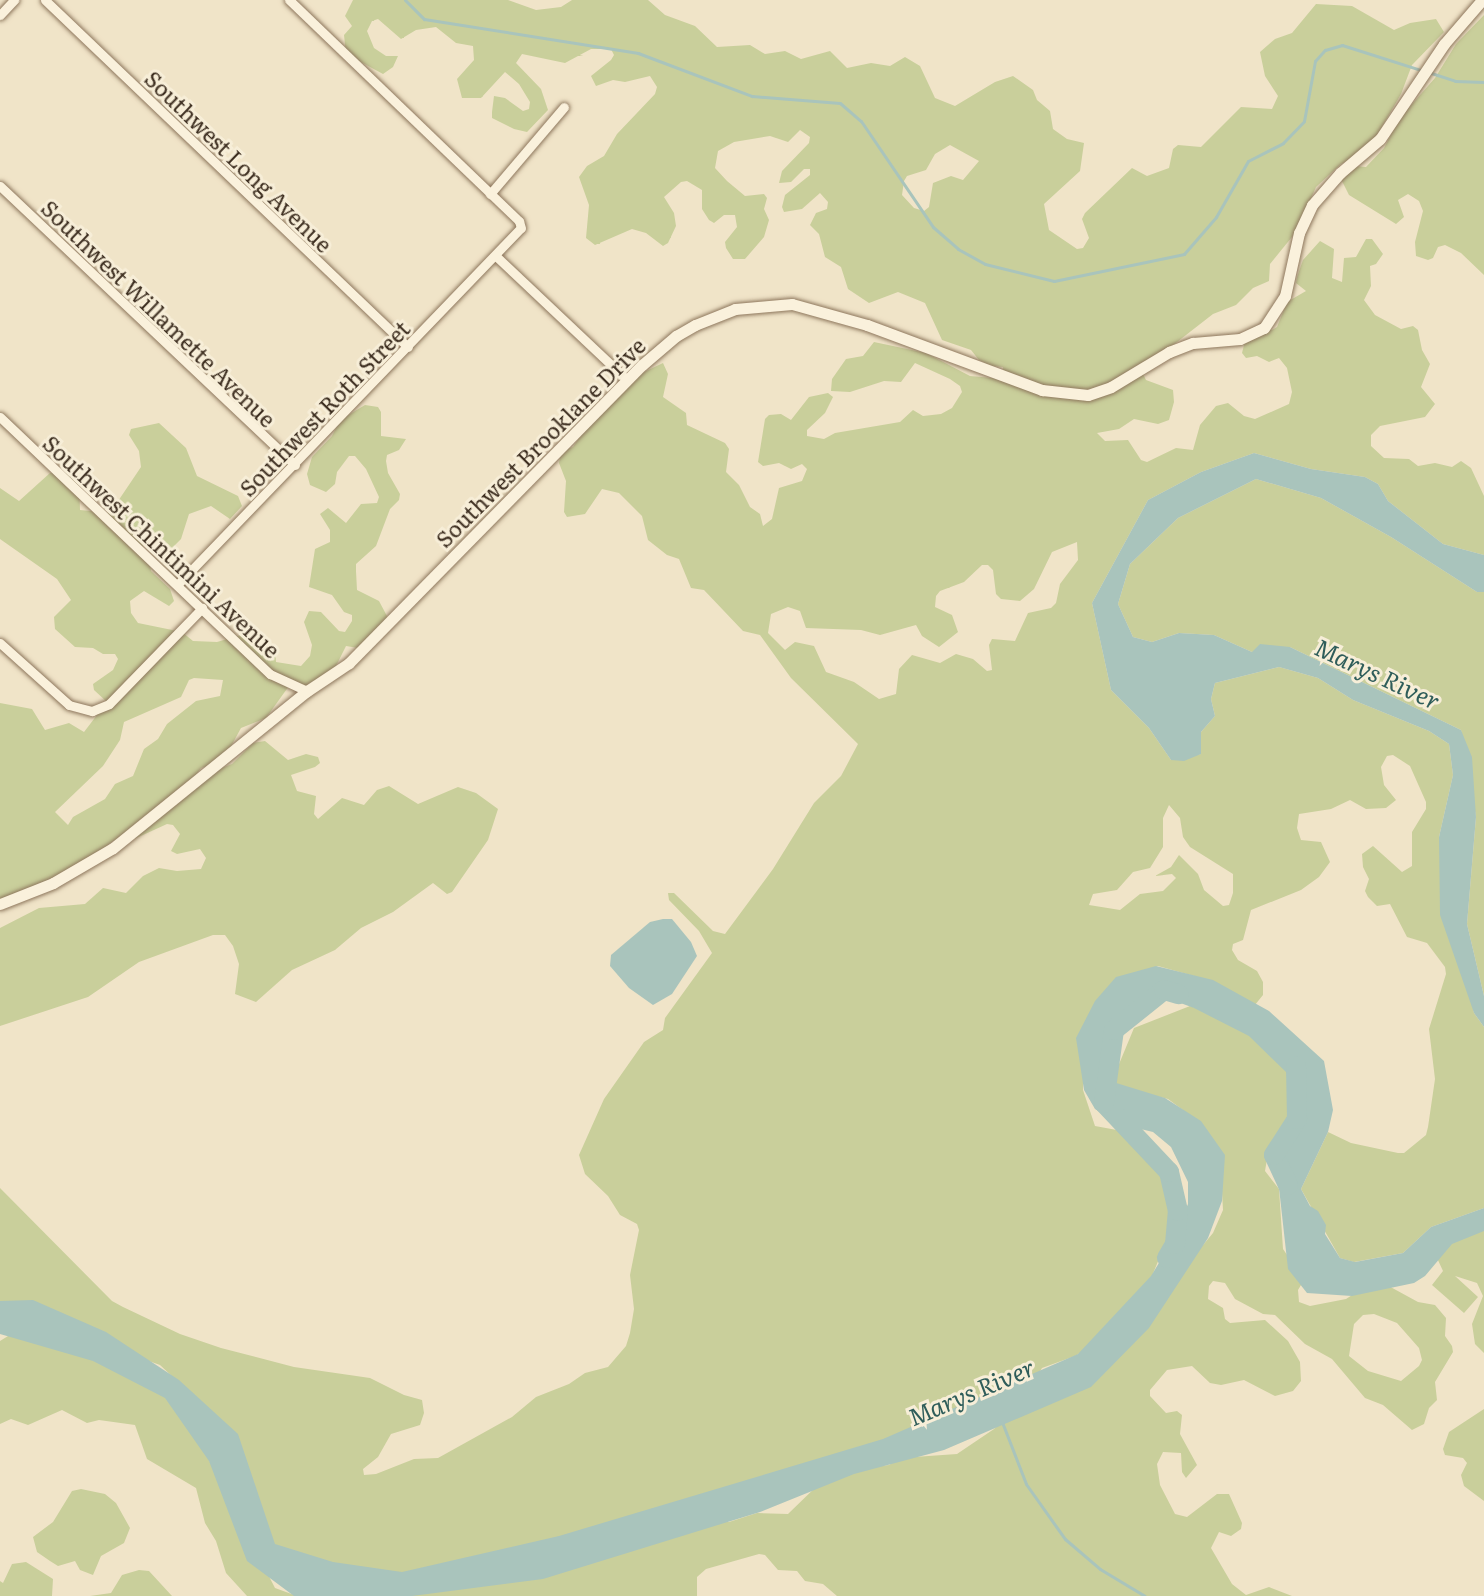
<!DOCTYPE html>
<style>
body{margin:0}
#map{position:relative;width:1484px;height:1596px;overflow:hidden;background:#f0e4c8;font-family:Literata,serif}
div>[style]{position:absolute}
.green>*{inset:0;background:#c9cf9b}
.water>*{inset:0;background:#a9c4bc}
.stream>*{height:3px;margin:-1.5px;padding:0 1.5px;transform-origin:1.5px;border-radius:1.5px;background:#a9c4bc}
.river>*{height:20px;margin:-10px;padding:0 10px;transform-origin:10px;border-radius:10px;background:#a9c4bc}
.roads{filter:drop-shadow(0 0 2px #8d765c) drop-shadow(0 0 2px #8d765c)}
.minor>*{height:9px;margin:-4.5px;padding:0 4.5px;transform-origin:4.5px;border-radius:4.5px;background:#faf1dc}
.tertiary>*{height:11px;margin:-5.5px;padding:0 5.5px;transform-origin:5.5px;border-radius:5.5px;background:#faf1dc}
span{translate:-50% -50%;white-space:nowrap;text-align:center;line-height:1.15;-webkit-text-stroke:6px #f7eed8;paint-order:stroke}
.street-label{font-size:22px;color:#3d2e20}
.water-label{font-size:24px;color:#2f5d5a;font-style:italic}
</style>
<div id="map">
<div class="green">
<div style="clip-path:polygon(evenodd,353px 0,508px 0,536px 10px,561px 7px,572px 0,648px 0,665px 15px,695px 26px,717px 47px,750px 45px,765px 54px,785px 51px,801px 59px,830px 51px,847px 68px,871px 63px,890px 66px,905px 57px,920px 66px,935px 98px,955px 106px,995px 82px,1013px 76px,1033px 90px,1037px 100px,1050px 111px,1053px 129px,1067px 139px,1084px 143px,1080px 171px,1044px 204px,1049px 230px,1077px 249px,1083px 248px,1089px 238px,1082px 219px,1085px 213px,1132px 168px,1147px 176px,1169px 168px,1173px 149px,1178px 145px,1201px 147px,1241px 107px,1272px 109px,1278px 96px,1265px 76px,1260px 52px,1275px 39px,1292px 33px,1316px 4px,1352px 6px,1394px 30px,1410px 23px,1436px 19px,1444px 32px,1412px 65px,1401px 94px,1368px 151px,1341px 164px,1316px 187px,1296px 232px,1270px 264px,1269px 281px,1253px 288px,1236px 305px,1213px 314px,1141px 370px,1146px 380px,1173px 390px,1174px 402px,1169px 420px,1158px 424px,1134px 419px,1119px 429px,1097px 433px,1105px 441px,1128px 440px,1141px 460px,1147px 462px,1176px 448px,1193px 450px,1200px 425px,1216px 406px,1228px 403px,1244px 416px,1255px 419px,1289px 404px,1292px 392px,1287px 368px,1279px 358px,1269px 362px,1257px 356px,1246px 358px,1242px 353px,1245px 341px,1266px 328px,1272px 330px,1277px 327px,1287px 302px,1306px 291px,1296px 283px,1297px 277px,1303px 260px,1320px 241px,1334px 249px,1332px 278px,1342px 282px,1344px 258px,1356px 257px,1366px 239px,1372px 239px,1383px 254px,1376px 264px,1370px 266px,1371px 286px,1364px 300px,1375px 315px,1401px 329px,1413px 326px,1418px 330px,1422px 350px,1430px 364px,1421px 387px,1435px 404px,1425px 417px,1380px 426px,1371px 435px,1371px 446px,1384px 458px,1409px 459px,1418px 466px,1435px 463px,1452px 467px,1461px 461px,1471px 468px,1484px 496px,1484px 555px,1443px 544px,1388px 501px,1378px 484px,1365px 477px,1311px 469px,1254px 453px,1201px 472px,1148px 500px,1092px 603px,1111px 690px,1149px 728px,1171px 760px,1201px 754px,1201px 732px,1215px 716px,1211px 699px,1215px 683px,1279px 667px,1318px 678px,1353px 700px,1429px 731px,1449px 744px,1453px 775px,1439px 837px,1474px 1013px,1484px 1027px,1484px 1208px,1431px 1227px,1403px 1253px,1354px 1262px,1340px 1258px,1301px 1189px,1328px 1132px,1351px 1143px,1398px 1153px,1404px 1153px,1426px 1135px,1428px 1127px,1435px 1079px,1429px 1029px,1446px 974px,1445px 967px,1427px 943px,1407px 937px,1390px 904px,1377px 906px,1368px 897px,1365px 891px,1369px 879px,1363px 867px,1362px 854px,1373px 846px,1402px 872px,1412px 866px,1412px 832px,1426px 809px,1426px 802px,1410px 766px,1393px 755px,1387px 756px,1381px 767px,1384px 785px,1396px 800px,1386px 808px,1366px 809px,1350px 800px,1331px 809px,1299px 814px,1297px 828px,1301px 840px,1321px 842px,1330px 862px,1319px 877px,1301px 890px,1251px 910px,1243px 940px,1233px 944px,1232px 950px,1238px 960px,1257px 971px,1263px 982px,1263px 995px,1250px 1011px,1194px 976px,1158px 966px,1152px 968px,1083px 1061px,1083px 1090px,1095px 1126px,1133px 1133px,1143px 1139px,1172px 1181px,1185px 1225px,1176px 1249px,1159px 1259px,1147px 1288px,1107px 1337px,1075px 1356px,1042px 1368px,1031px 1387px,988px 1420px,418px 1583px,283px 1560px,191px 1394px,160px 1365px,135px 1356px,103px 1331px,0 1321px,0 1188px,112px 1301px,123px 1307px,180px 1334px,221px 1348px,294px 1367px,370px 1378px,404px 1395px,422px 1400px,424px 1413px,420px 1425px,391px 1434px,378px 1457px,363px 1469px,364px 1475px,376px 1474px,414px 1459px,438px 1458px,512px 1417px,536px 1397px,569px 1384px,585px 1373px,608px 1367px,626px 1346px,630px 1333px,634px 1309px,630px 1275px,639px 1230px,637px 1224px,620px 1215px,608px 1196px,585px 1174px,579px 1155px,604px 1099px,644px 1042px,663px 1030px,665px 1018px,712px 953px,699px 931px,669px 900px,668px 893px,674px 893px,713px 931px,725px 934px,773px 869px,814px 803px,841px 776px,858px 744px,791px 678px,760px 635px,743px 631px,704px 590px,691px 588px,679px 559px,667px 555px,648px 540px,642px 516px,619px 493px,602px 489px,585px 514px,567px 517px,564px 512px,566px 481px,559px 463px,561px 451px,573px 447px,591px 420px,642px 373px,663px 363px,668px 374px,663px 397px,686px 413px,687px 425px,725px 443px,729px 449px,726px 472px,739px 485px,750px 507px,760px 514px,763px 526px,772px 519px,779px 488px,802px 481px,807px 469px,802px 464px,791px 469px,779px 463px,763px 466px,758px 462px,765px 419px,769px 415px,781px 414px,791px 420px,809px 397px,828px 393px,833px 397px,825px 413px,807px 430px,807px 436px,824px 439px,835px 433px,900px 422px,913px 410px,923px 416px,941px 414px,952px 408px,962px 392px,960px 386px,950px 379px,915px 363px,901px 382px,884px 381px,850px 392px,831px 391px,832px 379px,846px 359px,863px 356px,874px 342px,926px 353px,970px 376px,1004px 379px,1003px 367px,991px 366px,979px 360px,971px 350px,942px 340px,925px 303px,898px 292px,869px 303px,848px 289px,841px 267px,825px 257px,819px 234px,810px 225px,816px 213px,827px 209px,828px 202px,820px 193px,802px 209px,784px 212px,782px 207px,785px 195px,810px 175px,810px 169px,804px 169px,791px 182px,779px 183px,782px 171px,809px 143px,810px 137px,800px 130px,788px 142px,770px 136px,734px 142px,718px 151px,715px 168px,727px 181px,745px 196px,764px 194px,767px 198px,764px 209px,769px 220px,764px 237px,745px 259px,733px 259px,726px 248px,725px 242px,737px 227px,735px 215px,724px 215px,714px 223px,709px 220px,702px 209px,702px 190px,687px 181px,681px 182px,664px 197px,674px 213px,676px 226px,668px 243px,663px 246px,646px 233px,632px 229px,595px 245px,586px 238px,589px 205px,579px 177px,587px 166px,604px 156px,617px 134px,655px 94px,657px 87px,650px 76px,625px 82px,613px 80px,596px 86px,591px 76px,611px 60px,614px 55px,611px 49px,591px 49px,565px 63px,522px 54px,516px 63px,541px 89px,548px 110px,527px 132px,514px 129px,492px 118px,492px 112px,494px 96px,505px 98px,523px 111px,529px 109px,530px 102px,519px 84px,505px 72px,481px 98px,462px 98px,457px 79px,474px 60px,473px 46px,456px 43px,436px 27px,416px 30px,401px 39px,378px 19px,372px 21px,367px 31px,374px 48px,386px 56px,398px 56px,393px 67px,383px 74px,346px 54px,344px 35px,352px 26px,345px 16px,353px 0,950px 145px,979px 161px,963px 180px,951px 176px,933px 183px,929px 207px,924px 211px,914px 208px,902px 195px,904px 181px,907px 176px,926px 170px,935px 154px,950px 145px,353px 0,1077px 542px,1078px 560px,1060px 584px,1056px 603px,1051px 608px,1028px 613px,1015px 641px,992px 639px,989px 645px,992px 670px,987px 671px,973px 659px,956px 654px,940px 663px,912px 655px,899px 669px,896px 694px,879px 699px,854px 682px,826px 672px,814px 646px,795px 642px,785px 650px,768px 633px,771px 614px,788px 607px,800px 611px,806px 628px,861px 630px,880px 635px,916px 625px,922px 636px,939px 647px,958px 632px,952px 615px,935px 607px,936px 596px,940px 591px,964px 582px,982px 565px,988px 565px,993px 570px,996px 594px,1001px 599px,1020px 601px,1034px 589px,1052px 552px,1077px 542px,353px 0,1169px 805px,1180px 818px,1183px 837px,1190px 847px,1233px 874px,1233px 893px,1229px 905px,1223px 906px,1204px 890px,1198px 874px,1179px 855px,1171px 867px,1155px 876px,1172px 874px,1176px 878px,1163px 891px,1140px 894px,1120px 910px,1089px 905px,1093px 894px,1117px 890px,1133px 872px,1150px 868px,1163px 847px,1163px 818px,1169px 805px)"></div>
<div style="clip-path:polygon(1484px 15px,1484px 275px,1461px 253px,1445px 245px,1438px 247px,1433px 258px,1428px 260px,1416px 256px,1415px 242px,1423px 211px,1419px 201px,1408px 194px,1398px 200px,1404px 217px,1396px 224px,1349px 195px,1341px 179px,1354px 166px,1366px 167px,1384px 148px,1399px 119px,1435px 78px,1456px 44px)"></div>
<div style="clip-path:polygon(evenodd,365px 405px,378px 407px,381px 412px,381px 436px,406px 439px,399px 450px,387px 455px,386px 461px,388px 473px,400px 494px,399px 500px,390px 509px,376px 546px,356px 564px,356px 571px,357px 590px,379px 601px,388px 618px,358px 648px,346px 646px,335px 668px,309px 691px,289px 686px,266px 718px,241px 728px,223px 761px,201px 768px,193px 779px,232px 764px,253px 743px,265px 741px,288px 760px,306px 754px,318px 757px,320px 763px,315px 767px,291px 775px,297px 791px,316px 796px,314px 814px,318px 819px,342px 798px,364px 805px,377px 790px,389px 786px,418px 804px,458px 787px,476px 793px,498px 809px,488px 840px,452px 892px,447px 894px,433px 883px,393px 912px,361px 928px,335px 950px,292px 970px,256px 1002px,235px 994px,239px 964px,233px 946px,225px 935px,213px 935px,139px 962px,88px 997px,0 1026px,0 928px,39px 908px,85px 904px,103px 888px,126px 893px,143px 876px,159px 868px,177px 871px,201px 869px,206px 858px,200px 849px,177px 854px,171px 851px,180px 834px,173px 825px,167px 824px,132px 840px,113px 841px,82px 865px,0 901px,0 703px,32px 709px,45px 730px,69px 723px,84px 732px,107px 702px,94px 690px,93px 684px,113px 670px,118px 659px,115px 654px,103px 654px,93px 648px,75px 647px,55px 629px,54px 617px,71px 600px,57px 579px,0 539px,0 488px,19px 501px,50px 473px,76px 473px,79px 479px,80px 510px,110px 513px,141px 467px,139px 451px,129px 435px,131px 429px,159px 423px,186px 448px,197px 476px,238px 496px,242px 506px,230px 519px,211px 506px,189px 514px,181px 539px,172px 548px,143px 544px,142px 550px,149px 559px,151px 571px,170px 589px,174px 601px,169px 606px,144px 591px,130px 601px,131px 613px,138px 623px,182px 632px,193px 641px,217px 642px,241px 635px,251px 642px,270px 643px,275px 648px,276px 662px,301px 666px,310px 656px,312px 645px,304px 622px,309px 611px,321px 612px,339px 631px,345px 632px,352px 621px,352px 615px,344px 612px,332px 595px,309px 587px,315px 549px,330px 542px,330px 530px,320px 514px,328px 508px,346px 523px,361px 504px,377px 503px,379px 497px,366px 469px,355px 456px,349px 456px,337px 472px,335px 484px,326px 492px,310px 485px,307px 474px,312px 457px,332px 436px,340px 420px,365px 405px,194px 678px,223px 680px,220px 696px,196px 701px,167px 724px,158px 739px,144px 749px,133px 776px,115px 784px,105px 799px,73px 817px,68px 825px,55px 812px,103px 766px,120px 740px,124px 722px,181px 697px,189px 680px,194px 678px)"></div>
<div style="clip-path:polygon(1256px 479px,1321px 498px,1391px 537px,1477px 592px,1484px 592px,1484px 996px,1467px 924px,1476px 817px,1461px 730px,1290px 647px,1252px 652px,1214px 635px,1179px 633px,1152px 642px,1133px 637px,1118px 604px,1130px 564px,1178px 518px)"></div>
<div style="clip-path:polygon(evenodd,1190px 1006px,1256px 1029px,1294px 1082px,1292px 1119px,1268px 1153px,1265px 1171px,1279px 1189px,1283px 1249px,1304px 1280px,1298px 1290px,1299px 1302px,1310px 1306px,1346px 1299px,1363px 1288px,1385px 1284px,1418px 1302px,1435px 1305px,1446px 1318px,1445px 1336px,1452px 1346px,1453px 1352px,1435px 1382px,1437px 1400px,1429px 1408px,1424px 1424px,1412px 1430px,1383px 1405px,1365px 1398px,1332px 1359px,1305px 1344px,1275px 1315px,1263px 1314px,1235px 1299px,1225px 1283px,1213px 1281px,1209px 1286px,1208px 1299px,1223px 1308px,1225px 1319px,1230px 1323px,1265px 1320px,1288px 1341px,1300px 1362px,1301px 1381px,1293px 1391px,1275px 1396px,1244px 1380px,1221px 1385px,1210px 1383px,1192px 1366px,1167px 1370px,1150px 1390px,1150px 1396px,1166px 1413px,1177px 1411px,1182px 1415px,1180px 1434px,1197px 1465px,1186px 1478px,1182px 1472px,1181px 1453px,1163px 1452px,1157px 1464px,1160px 1485px,1175px 1514px,1187px 1517px,1217px 1494px,1229px 1494px,1242px 1523px,1241px 1529px,1231px 1536px,1219px 1532px,1211px 1548px,1232px 1584px,1246px 1595px,1269px 1587px,1292px 1596px,837px 1596px,823px 1584px,805px 1581px,797px 1571px,778px 1570px,765px 1555px,759px 1554px,706px 1569px,697px 1577px,697px 1596px,391px 1596px,693px 1519px,729px 1522px,757px 1513px,788px 1514px,822px 1481px,851px 1470px,889px 1465px,900px 1458px,957px 1454px,994px 1429px,1184px 1268px,1213px 1233px,1223px 1210px,1222px 1192px,1183px 1110px,1168px 1099px,1156px 1096px,1139px 1105px,1112px 1081px,1134px 1028px,1190px 1006px,1374px 1314px,1397px 1323px,1419px 1348px,1422px 1360px,1419px 1366px,1401px 1381px,1368px 1371px,1349px 1356px,1354px 1324px,1363px 1315px,1374px 1314px)"></div>
<div style="clip-path:polygon(1484px 1227px,1484px 1353px,1475px 1344px,1472px 1324px,1483px 1296px,1477px 1283px,1455px 1276px,1478px 1297px,1464px 1313px,1432px 1285px,1443px 1271px,1437px 1258px,1444px 1247px)"></div>
<div style="clip-path:polygon(21px 1328px,177px 1398px,275px 1588px,297px 1596px,334px 1596px,247px 1596px,226px 1573px,216px 1541px,205px 1523px,196px 1488px,147px 1459px,135px 1425px,99px 1420px,87px 1423px,62px 1410px,28px 1425px,11px 1419px,0 1424px,0 1341px)"></div>
<div style="clip-path:polygon(1484px 1409px,1484px 1501px,1464px 1486px,1461px 1475px,1467px 1463px,1463px 1458px,1445px 1455px,1443px 1449px,1449px 1432px)"></div>
<div style="clip-path:polygon(81px 1489px,105px 1494px,116px 1503px,130px 1528px,124px 1543px,101px 1556px,93px 1575px,80px 1570px,75px 1561px,58px 1566px,50px 1561px,37px 1552px,33px 1537px,53px 1522px,72px 1491px)"></div>
<div style="clip-path:polygon(26px 1562px,53px 1579px,52px 1596px,0 1596px,0 1581px,3px 1583px,12px 1564px)"></div>
<div style="clip-path:polygon(139px 1570px,149px 1571px,172px 1596px,90px 1596px,111px 1593px,122px 1575px)"></div>
</div>
<div class="water">
<div style="clip-path:polygon(1254px 453px,1311px 469px,1365px 477px,1378px 484px,1388px 501px,1443px 544px,1484px 555px,1484px 592px,1477px 592px,1391px 537px,1321px 498px,1256px 479px,1178px 518px,1130px 564px,1118px 604px,1133px 637px,1152px 642px,1179px 633px,1214px 635px,1252px 652px,1260px 644px,1290px 647px,1461px 730px,1472px 757px,1476px 817px,1467px 924px,1484px 996px,1484px 1027px,1474px 1013px,1440px 915px,1439px 837px,1453px 775px,1449px 744px,1429px 731px,1353px 700px,1318px 678px,1279px 667px,1215px 683px,1211px 699px,1215px 716px,1201px 732px,1201px 754px,1184px 761px,1171px 760px,1149px 728px,1111px 690px,1092px 603px,1148px 500px,1201px 472px)"></div>
<div style="clip-path:polygon(663px 919px,672px 919px,691px 942px,697px 956px,672px 994px,653px 1005px,629px 988px,610px 966px,611px 955px,650px 922px)"></div>
<div style="clip-path:polygon(1156px 966px,1213px 980px,1269px 1011px,1324px 1061px,1333px 1110px,1328px 1132px,1301px 1189px,1310px 1206px,1318px 1211px,1326px 1225px,1325px 1234px,1340px 1258px,1355px 1262px,1403px 1253px,1431px 1227px,1484px 1208px,1484px 1231px,1452px 1244px,1425px 1276px,1414px 1283px,1352px 1296px,1307px 1293px,1288px 1269px,1276px 1161px,1294px 1126px,1302px 1099px,1286px 1072px,1249px 1036px,1194px 1008px,1167px 998px,1151px 998px,1119px 1021px,1104px 1042px,1103px 1063px,1113px 1082px,1165px 1098px,1201px 1121px,1225px 1155px,1222px 1201px,1208px 1238px,1149px 1328px,1091px 1387px,944px 1450px,854px 1474px,760px 1512px,543px 1579px,412px 1596px,294px 1596px,247px 1561px,209px 1461px,165px 1398px,93px 1361px,0 1334px,0 1301px,33px 1300px,106px 1332px,179px 1380px,238px 1434px,275px 1544px,333px 1562px,402px 1572px,559px 1536px,883px 1439px,1078px 1354px,1151px 1276px,1173px 1240px,1188px 1204px,1188px 1182px,1171px 1147px,1153px 1132px,1120px 1124px,1095px 1109px,1084px 1090px,1076px 1038px,1095px 1001px,1116px 977px)"></div>
</div>
<div class="stream">
<div style="left:405px;top:0;width:27px;rotate:45deg"></div>
<div style="left:424px;top:19px;width:217px;rotate:9deg"></div>
<div style="left:638px;top:53px;width:122px;rotate:20.7deg"></div>
<div style="left:752px;top:96px;width:88px;rotate:4.5deg"></div>
<div style="left:840px;top:103px;width:28px;rotate:41deg"></div>
<div style="left:861px;top:121px;width:128px;rotate:55.8deg"></div>
<div style="left:933px;top:227px;width:33px;rotate:41deg"></div>
<div style="left:958px;top:249px;width:31px;rotate:29deg"></div>
<div style="left:985px;top:264px;width:71px;rotate:13.8deg"></div>
<div style="left:1054px;top:281px;width:133px;rotate:-11.7deg"></div>
<div style="left:1184px;top:254px;width:49px;rotate:-49.1deg"></div>
<div style="left:1216px;top:217px;width:64px;rotate:-60.3deg"></div>
<div style="left:1248px;top:161px;width:39px;rotate:-27deg"></div>
<div style="left:1283px;top:143px;width:30px;rotate:-46deg"></div>
<div style="left:1304px;top:121px;width:61px;rotate:-79.6deg"></div>
<div style="left:1315px;top:61px;width:15px;rotate:-48deg"></div>
<div style="left:1325px;top:50px;width:18px;rotate:-16deg"></div>
<div style="left:1342px;top:45px;width:83px;rotate:17.6deg"></div>
<div style="left:1428px;top:72px;width:28px;rotate:18deg"></div>
<div style="left:1455px;top:81px;width:29px;rotate:2deg"></div>
<div style="left:1002px;top:1422px;width:66px;rotate:68.8deg"></div>
<div style="left:1026px;top:1484px;width:67px;rotate:54.7deg"></div>
<div style="left:1065px;top:1539px;width:46px;rotate:40.6deg"></div>
<div style="left:1100px;top:1569px;width:52px;rotate:31deg"></div>
</div>
<div class="river">
<div style="left:1288px;top:1185px;width:33px;rotate:-115deg"></div>
<div style="left:1274px;top:1155px;width:43px;rotate:-57.4deg"></div>
<div style="left:1297px;top:1119px;width:53px;rotate:-91.1deg"></div>
<div style="left:1167px;top:1258px;width:16px;rotate:-60deg"></div>
<div style="left:1175px;top:1244px;width:33px;rotate:-85deg"></div>
<div style="left:1178px;top:1211px;width:40px;rotate:-103deg"></div>
<div style="left:1169px;top:1172px;width:95px;rotate:-133.3deg"></div>
<div style="left:1104px;top:1103px;width:74px;rotate:-82.2deg"></div>
<div style="left:1114px;top:1030px;width:64px;rotate:-38.7deg"></div>
<div style="left:1164px;top:990px;width:15px;rotate:16deg"></div>
</div>
<div class="roads">
<div class="minor">
<div style="left:45px;top:0;width:502px;rotate:43.71deg"></div>
<div style="left:0;top:15px;width:21px;rotate:-47deg"></div>
<div style="left:0;top:186px;width:406px;rotate:43.4deg"></div>
<div style="left:490px;top:194px;width:114px;rotate:-49.6deg"></div>
<div style="left:497px;top:257px;width:179px;rotate:43.4deg"></div>
<div style="left:0;top:417px;width:373px;rotate:43.6deg"></div>
<div style="left:270px;top:674px;width:41px;rotate:24.7deg"></div>
<div style="left:178px;top:584px;width:494px;rotate:-46.1deg"></div>
<div style="left:521px;top:228px;width:7px;rotate:-106deg"></div>
<div style="left:519px;top:221px;width:319px;rotate:-136.1deg"></div>
<div style="left:0;top:643px;width:93px;rotate:41.9deg"></div>
<div style="left:69px;top:705px;width:24px;rotate:15deg"></div>
<div style="left:92px;top:711px;width:18px;rotate:-22deg"></div>
<div style="left:109px;top:704px;width:134px;rotate:-45.9deg"></div>
</div>
<div class="tertiary">
<div style="left:0;top:904px;width:57px;rotate:-21.6deg"></div>
<div style="left:53px;top:883px;width:69px;rotate:-30.3deg"></div>
<div style="left:113px;top:848px;width:250px;rotate:-39deg"></div>
<div style="left:307px;top:691px;width:50px;rotate:-33.7deg"></div>
<div style="left:349px;top:663px;width:418px;rotate:-45.5deg"></div>
<div style="left:642px;top:365px;width:45px;rotate:-40.5deg"></div>
<div style="left:676px;top:336px;width:22px;rotate:-30deg"></div>
<div style="left:695px;top:325px;width:43px;rotate:-21.8deg"></div>
<div style="left:735px;top:309px;width:57px;rotate:-5deg"></div>
<div style="left:792px;top:304px;width:78px;rotate:15.6deg"></div>
<div style="left:867px;top:325px;width:187px;rotate:20.4deg"></div>
<div style="left:1042px;top:390px;width:46px;rotate:6.2deg"></div>
<div style="left:1088px;top:395px;width:24px;rotate:-19deg"></div>
<div style="left:1111px;top:387px;width:68px;rotate:-31.1deg"></div>
<div style="left:1169px;top:352px;width:26px;rotate:-21deg"></div>
<div style="left:1193px;top:343px;width:47px;rotate:-4.9deg"></div>
<div style="left:1240px;top:339px;width:26px;rotate:-25deg"></div>
<div style="left:1264px;top:328px;width:38px;rotate:-57deg"></div>
<div style="left:1285px;top:296px;width:65px;rotate:-77.5deg"></div>
<div style="left:1299px;top:233px;width:31px;rotate:-65deg"></div>
<div style="left:1312px;top:205px;width:43px;rotate:-48.8deg"></div>
<div style="left:1340px;top:173px;width:52px;rotate:-40.4deg"></div>
<div style="left:1380px;top:139px;width:115px;rotate:-56deg"></div>
<div style="left:1444px;top:44px;width:58px;rotate:-49.2deg"></div>
</div>
</div>
<div class="street-label">
<span style="left:239px;top:161px;rotate:44deg">Southwest Long Avenue</span>
<span style="left:159px;top:313px;rotate:44deg">Southwest Willamette Avenue</span>
<span style="left:324px;top:408px;rotate:-46deg">Southwest Roth Street</span>
<span style="left:540px;top:442px;rotate:-45deg">Southwest Brooklane Drive</span>
<span style="left:162px;top:546px;rotate:43deg">Southwest Chintimini Avenue</span>
</div>
<div class="water-label">
<span style="left:1378px;top:673px;rotate:25deg">Marys River</span>
<span style="left:971px;top:1391px;rotate:-23deg">Marys River</span>
</div>
</div>
